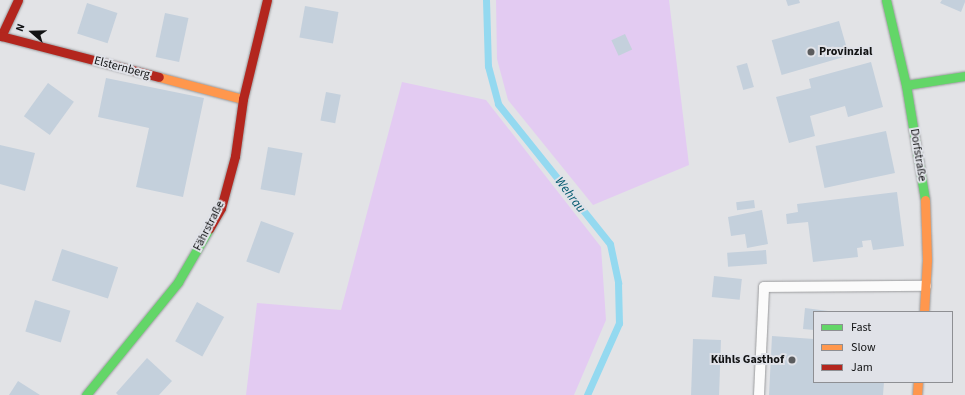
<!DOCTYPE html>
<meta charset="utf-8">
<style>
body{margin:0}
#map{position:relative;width:965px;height:395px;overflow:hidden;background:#e2e3e6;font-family:"Source Sans 3",sans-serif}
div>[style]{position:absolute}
.green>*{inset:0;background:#e3cbf2}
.stream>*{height:7px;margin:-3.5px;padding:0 3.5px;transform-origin:3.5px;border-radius:3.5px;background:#94d9f0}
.building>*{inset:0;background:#c4d0dc;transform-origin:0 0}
.roads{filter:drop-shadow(0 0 1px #9a9b9d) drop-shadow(0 0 1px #9a9b9d)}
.lane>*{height:10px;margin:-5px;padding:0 5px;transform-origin:5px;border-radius:5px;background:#fbfbfb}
.fast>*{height:9px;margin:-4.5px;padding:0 4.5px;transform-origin:4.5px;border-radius:4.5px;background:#63d668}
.slow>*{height:9px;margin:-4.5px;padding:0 4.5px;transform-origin:4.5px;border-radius:4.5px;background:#ff974d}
.jam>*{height:9px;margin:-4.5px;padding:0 4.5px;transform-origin:4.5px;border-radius:4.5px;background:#b3261e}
.dots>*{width:11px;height:11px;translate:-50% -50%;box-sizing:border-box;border:2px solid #e0e2e8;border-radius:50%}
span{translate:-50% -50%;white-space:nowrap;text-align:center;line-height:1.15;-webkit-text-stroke:4px #e0e2e8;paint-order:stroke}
.poi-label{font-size:12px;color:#121314;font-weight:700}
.left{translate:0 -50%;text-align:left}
.right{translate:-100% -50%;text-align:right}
.street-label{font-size:12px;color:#121314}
.water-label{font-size:13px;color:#00586e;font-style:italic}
.legend{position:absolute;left:813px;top:311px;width:140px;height:72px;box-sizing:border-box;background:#e0e2e8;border:1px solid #8e8f93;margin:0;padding:5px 7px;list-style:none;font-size:12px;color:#121314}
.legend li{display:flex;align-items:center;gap:8px;height:20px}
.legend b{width:20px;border:1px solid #8e8f93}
.north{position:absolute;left:12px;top:12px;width:40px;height:40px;-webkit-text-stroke:3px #e0e2e8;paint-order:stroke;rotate:290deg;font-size:11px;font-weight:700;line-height:16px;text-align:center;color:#121314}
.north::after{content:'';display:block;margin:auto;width:14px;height:18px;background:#121314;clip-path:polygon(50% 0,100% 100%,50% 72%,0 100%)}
</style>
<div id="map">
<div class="green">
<div style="clip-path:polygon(496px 0,669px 0,689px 165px,593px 205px,508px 100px,497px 59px)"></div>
<div style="clip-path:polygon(402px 82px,486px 100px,601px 247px,606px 320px,574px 395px,246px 395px,257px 303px,341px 310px)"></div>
</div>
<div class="stream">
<div style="left:486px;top:0;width:66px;rotate:88.3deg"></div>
<div style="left:488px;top:66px;width:39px;rotate:75deg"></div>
<div style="left:498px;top:104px;width:179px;rotate:51.3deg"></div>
<div style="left:610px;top:244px;width:40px;rotate:78deg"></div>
<div style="left:618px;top:283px;width:40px;rotate:88.6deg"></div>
<div style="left:619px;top:323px;width:79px;rotate:114deg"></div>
</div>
<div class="building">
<div style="clip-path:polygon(786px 0,799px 0,800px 3px,788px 6px)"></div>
<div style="clip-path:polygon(942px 0,965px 0,965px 2px,961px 12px,940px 3px)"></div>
<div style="left:87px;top:3px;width:32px;height:32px;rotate:18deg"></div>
<div style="left:305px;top:6px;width:34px;height:32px;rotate:10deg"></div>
<div style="left:165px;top:13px;width:24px;height:45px;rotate:12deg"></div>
<div style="left:839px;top:21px;width:36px;height:70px;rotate:74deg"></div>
<div style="left:625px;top:34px;width:17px;height:15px;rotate:65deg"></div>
<div style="clip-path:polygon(871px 62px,883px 107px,848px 117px,845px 106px,810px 116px,815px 136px,789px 143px,776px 97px,811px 88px,809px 79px)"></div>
<div style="left:747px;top:63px;width:25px;height:11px;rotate:74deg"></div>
<div style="clip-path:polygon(106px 78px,204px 98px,183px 197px,136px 187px,149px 128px,98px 117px)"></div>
<div style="left:48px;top:83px;width:32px;height:41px;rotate:36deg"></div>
<div style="left:326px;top:92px;width:15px;height:29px;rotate:11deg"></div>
<div style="left:886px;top:131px;width:43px;height:72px;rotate:78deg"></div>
<div style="clip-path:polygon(0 145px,35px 153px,25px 191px,0 184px)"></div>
<div style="left:268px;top:147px;width:35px;height:43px;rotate:10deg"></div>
<div style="clip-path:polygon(897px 192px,904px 246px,873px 250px,871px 240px,862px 241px,863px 247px,857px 248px,858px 257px,813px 262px,808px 222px,787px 224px,786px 214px,798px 212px,797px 204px)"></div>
<div style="left:754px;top:200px;width:8px;height:18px;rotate:83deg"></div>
<div style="clip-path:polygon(762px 210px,768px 244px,747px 248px,745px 234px,731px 236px,728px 217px)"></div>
<div style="left:261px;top:221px;width:35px;height:43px;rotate:20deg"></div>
<div style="left:62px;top:249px;width:59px;height:33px;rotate:18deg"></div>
<div style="left:766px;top:250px;width:14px;height:39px;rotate:86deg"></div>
<div style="left:714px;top:276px;width:28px;height:21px;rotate:6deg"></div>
<div style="left:35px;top:300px;width:37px;height:33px;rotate:17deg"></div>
<div style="left:197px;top:302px;width:31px;height:45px;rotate:29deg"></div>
<div style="clip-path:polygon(805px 308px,828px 311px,814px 312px,814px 330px,803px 329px)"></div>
<div style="clip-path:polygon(772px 336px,814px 339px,814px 382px,884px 382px,883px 395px,769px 395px)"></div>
<div style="left:693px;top:339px;width:28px;height:56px;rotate:2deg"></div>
<div style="clip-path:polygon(147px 358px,172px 381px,159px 395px,118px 395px,116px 393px)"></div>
<div style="clip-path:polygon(18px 381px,40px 395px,9px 395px)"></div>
</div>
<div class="roads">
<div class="lane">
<div style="left:759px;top:395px;width:108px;rotate:-87.3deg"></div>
<div style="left:764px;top:287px;width:162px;rotate:-0.4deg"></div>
</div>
<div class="fast">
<div style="left:886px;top:0;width:87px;rotate:76.8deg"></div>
<div style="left:906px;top:85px;width:117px;rotate:80.6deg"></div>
<div style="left:906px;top:85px;width:60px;rotate:-8.7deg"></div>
<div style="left:86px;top:395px;width:146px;rotate:-50.8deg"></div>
<div style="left:178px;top:282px;width:61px;rotate:-59.7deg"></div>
</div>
<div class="slow">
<div style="left:159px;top:77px;width:87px;rotate:14.7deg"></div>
<div style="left:924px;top:312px;width:52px;rotate:-86.7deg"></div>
<div style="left:927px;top:260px;width:60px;rotate:-91.9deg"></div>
<div style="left:917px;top:395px;width:13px;rotate:-86deg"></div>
</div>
<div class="jam">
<div style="left:18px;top:0;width:40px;rotate:115deg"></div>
<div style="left:1px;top:36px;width:163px;rotate:14.5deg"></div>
<div style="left:209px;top:229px;width:24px;rotate:-60deg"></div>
<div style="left:221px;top:208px;width:54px;rotate:-74.9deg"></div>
<div style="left:235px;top:156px;width:58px;rotate:-82deg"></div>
<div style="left:243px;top:99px;width:102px;rotate:-76.4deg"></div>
</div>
</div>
<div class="dots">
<div style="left:811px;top:52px;background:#5b5c5e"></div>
<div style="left:792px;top:360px;background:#5b5c5e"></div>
</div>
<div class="poi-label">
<span class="left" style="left:819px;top:52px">Provinzial</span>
<span class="right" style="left:784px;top:360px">Kühls Gasthof</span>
</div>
<div class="street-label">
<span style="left:122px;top:68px;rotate:15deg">Elsternberg</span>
<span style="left:918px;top:155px;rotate:81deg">Dorfstraße</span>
<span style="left:209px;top:226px;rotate:-63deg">Fährstraße</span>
</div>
<div class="water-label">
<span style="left:570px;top:195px;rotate:52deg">Wehrau</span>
</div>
<ul class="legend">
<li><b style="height:5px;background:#63d668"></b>Fast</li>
<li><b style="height:5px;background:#ff974d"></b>Slow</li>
<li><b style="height:5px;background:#b3261e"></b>Jam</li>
</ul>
<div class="north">N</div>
</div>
